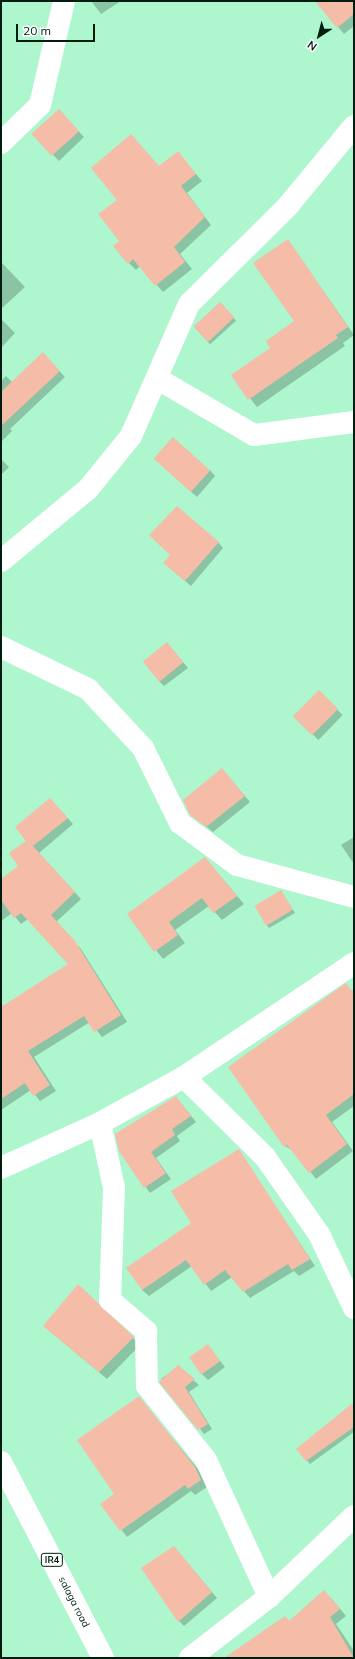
<!DOCTYPE html>
<style>
body{margin:0}
#map{position:relative;width:355px;height:1659px;overflow:hidden;background:#adf6ce;font-family:Mulish,sans-serif}
div>[style]{position:absolute}
.shadow>*{inset:0;background:#0003;transform-origin:0 0}
.building>*{inset:0;background:#f5bca8;transform-origin:0 0}
.street>*{height:22px;margin:-11px;padding:0 11px;transform-origin:11px;border-radius:11px;background:#fff}
.primary>*{height:22px;margin:-11px;padding:0 11px;transform-origin:11px;border-radius:11px;background:#fff}
span{translate:-50% -50%;white-space:nowrap;text-align:center;line-height:1.15;-webkit-text-stroke:3.5px #fff;paint-order:stroke}
.shield-label span{padding:1px 3px;background:#fff;border:1px solid;border-radius:3px;-webkit-text-stroke-width:0}
.shield-label{font-size:9px;color:#011d10;font-weight:700}
.street-label{font-size:10px;color:#011d10}
.frame{position:absolute;inset:0;border:2px solid #011d10;pointer-events:none}
.north{position:absolute;left:299px;top:16px;width:40px;height:40px;-webkit-text-stroke:3px #fff;paint-order:stroke;rotate:216deg;font-size:11px;font-weight:700;line-height:16px;text-align:center;color:#011d10}
.north::after{content:'';display:block;margin:auto;width:14px;height:18px;background:#011d10;clip-path:polygon(50% 0,100% 100%,50% 72%,0 100%)}
.scale{position:absolute;left:16px;top:24px;width:79px;height:18px;box-sizing:border-box;border:2px solid #011d10;border-top:0;padding-left:5px;font-size:12px;line-height:14px;white-space:nowrap;color:#011d10;-webkit-text-stroke:3px #fff;paint-order:stroke}
</style>
<div id="map">
<div class="shadow">
<div style="clip-path:polygon(91px 1px,121px 1px,101px 14px)"></div>
<div style="clip-path:polygon(316px 1px,354px 1px,354px 26px,344px 34px)"></div>
<div style="clip-path:polygon(64px 116px,84px 137px,59px 161px,33px 134px)"></div>
<div style="clip-path:polygon(184px 160px,202px 181px,187px 193px,211px 225px,180px 254px,192px 269px,163px 292px,140px 266px,136px 270px,129px 263px,121px 241px,159px 167px)"></div>
<div style="clip-path:polygon(288px 240px,354px 335px,343px 343px,345px 346px,257px 407px,232px 375px,272px 348px,296px 322px)"></div>
<div style="clip-path:polygon(1px 262px,25px 287px,1px 309px)"></div>
<div style="left:220px;top:303px;width:24px;height:35px;rotate:48deg"></div>
<div style="clip-path:polygon(1px 319px,15px 333px,1px 348px)"></div>
<div style="clip-path:polygon(49px 360px,65px 377px,10px 429px,12px 431px,1px 442px,1px 381px,6px 376px,13px 383px)"></div>
<div style="clip-path:polygon(1px 459px,9px 467px,1px 475px)"></div>
<div style="clip-path:polygon(161px 464px,210px 470px,215px 476px,197px 497px)"></div>
<div style="clip-path:polygon(218px 542px,223px 548px,191px 586px,170px 568px,171px 555px)"></div>
<div style="clip-path:polygon(167px 643px,188px 668px,164px 686px,158px 680px)"></div>
<div style="left:319px;top:692px;width:33px;height:35px;rotate:44deg"></div>
<div style="clip-path:polygon(228px 776px,250px 802px,213px 832px,191px 814px)"></div>
<div style="clip-path:polygon(50px 799px,73px 824px,39px 853px,81px 899px,56px 922px,81px 949px,127px 1022px,102px 1037px,90px 1022px,34px 1057px,56px 1091px,40px 1101px,31px 1090px,1px 1110px,1px 1008px,70px 965px,28px 919px,21px 924px,12px 913px,1px 921px,1px 880px,20px 866px,28px 841px)"></div>
<div style="clip-path:polygon(354px 837px,354px 864px,341px 845px)"></div>
<div style="clip-path:polygon(205px 858px,244px 904px,222px 920px,209px 906px,175px 930px,185px 943px,163px 959px,128px 914px)"></div>
<div style="clip-path:polygon(281px 891px,295px 913px,269px 928px,267px 925px)"></div>
<div style="clip-path:polygon(346px 985px,354px 993px,354px 1106px,332px 1122px,353px 1151px,316px 1179px,294px 1151px,285px 1146px,229px 1067px)"></div>
<div style="clip-path:polygon(176px 1097px,196px 1122px,177px 1136px,180px 1141px,156px 1158px,171px 1179px,150px 1193px,120px 1151px)"></div>
<div style="clip-path:polygon(239px 1151px,315px 1266px,299px 1276px,294px 1271px,250px 1298px,232px 1277px,211px 1291px,192px 1266px,149px 1296px,142px 1290px,192px 1224px)"></div>
<div style="clip-path:polygon(52px 1333px,133px 1338px,140px 1345px,107px 1379px)"></div>
<div style="clip-path:polygon(207px 1345px,225px 1367px,208px 1380px,202px 1374px)"></div>
<div style="clip-path:polygon(178px 1367px,199px 1385px,189px 1392px,212px 1429px,204px 1434px,161px 1379px)"></div>
<div style="clip-path:polygon(139px 1398px,202px 1474px,207px 1487px,195px 1495px,191px 1491px,127px 1537px,102px 1504px,116px 1494px)"></div>
<div style="clip-path:polygon(354px 1412px,354px 1432px,310px 1464px,298px 1450px)"></div>
<div style="clip-path:polygon(179px 1553px,217px 1598px,184px 1626px,179px 1621px)"></div>
<div style="clip-path:polygon(331px 1598px,346px 1616px,336px 1624px,354px 1651px,354px 1658px,225px 1658px,285px 1617px,290px 1622px)"></div>
</div>
<div class="building">
<div style="clip-path:polygon(315px 1px,354px 1px,354px 14px,337px 28px)"></div>
<div style="left:59px;top:109px;width:30px;height:37px;rotate:48deg"></div>
<div style="clip-path:polygon(131px 134px,159px 166px,178px 151px,196px 174px,181px 186px,205px 217px,174px 247px,185px 262px,155px 286px,133px 259px,128px 264px,113px 246px,119px 241px,98px 214px,117px 200px,91px 168px)"></div>
<div style="clip-path:polygon(288px 239px,348px 327px,336px 335px,338px 338px,248px 400px,231px 375px,270px 348px,266px 341px,294px 321px,253px 263px)"></div>
<div style="left:220px;top:302px;width:21px;height:36px;rotate:47deg"></div>
<div style="clip-path:polygon(43px 352px,60px 371px,1px 426px,1px 392px)"></div>
<div style="left:173px;top:437px;width:50px;height:29px;rotate:42deg"></div>
<div style="clip-path:polygon(177px 506px,219px 542px,185px 581px,163px 563px,170px 555px,149px 535px)"></div>
<div style="left:167px;top:642px;width:26px;height:31px;rotate:51deg"></div>
<div style="left:319px;top:690px;width:27px;height:37px;rotate:45deg"></div>
<div style="clip-path:polygon(222px 768px,245px 796px,206px 827px,190px 815px,183px 800px)"></div>
<div style="clip-path:polygon(50px 798px,68px 818px,33px 846px,75px 892px,51px 915px,75px 941px,121px 1015px,94px 1032px,84px 1016px,28px 1051px,50px 1085px,33px 1096px,25px 1083px,1px 1099px,1px 1007px,68px 964px,21px 913px,14px 918px,1px 900px,1px 879px,18px 866px,9px 853px,26px 841px,15px 827px)"></div>
<div style="clip-path:polygon(205px 857px,237px 896px,213px 913px,202px 898px,169px 922px,178px 935px,154px 952px,127px 914px)"></div>
<div style="left:281px;top:890px;width:23px;height:31px;rotate:59deg"></div>
<div style="clip-path:polygon(346px 983px,354px 994px,354px 1094px,326px 1115px,347px 1144px,309px 1173px,287px 1145px,284px 1147px,228px 1067px)"></div>
<div style="clip-path:polygon(176px 1096px,191px 1116px,172px 1129px,175px 1135px,151px 1152px,166px 1173px,144px 1188px,119px 1151px,115px 1134px)"></div>
<div style="clip-path:polygon(239px 1149px,310px 1259px,292px 1270px,288px 1264px,243px 1292px,225px 1270px,204px 1285px,186px 1260px,142px 1290px,126px 1268px,191px 1223px,171px 1191px)"></div>
<div style="clip-path:polygon(78px 1284px,134px 1337px,99px 1372px,43px 1326px)"></div>
<div style="left:208px;top:1344px;width:21px;height:23px;rotate:55deg"></div>
<div style="clip-path:polygon(178px 1365px,195px 1379px,185px 1387px,208px 1424px,198px 1430px,159px 1382px)"></div>
<div style="clip-path:polygon(139px 1396px,195px 1467px,201px 1480px,188px 1489px,185px 1485px,120px 1531px,100px 1504px,114px 1494px,77px 1440px)"></div>
<div style="clip-path:polygon(354px 1402px,354px 1427px,306px 1461px,296px 1449px)"></div>
<div style="clip-path:polygon(174px 1546px,212px 1592px,178px 1622px,141px 1568px)"></div>
<div style="clip-path:polygon(324px 1590px,340px 1609px,330px 1617px,354px 1658px,224px 1658px,285px 1616px,289px 1621px)"></div>
</div>
<div class="street">
<div style="left:1px;top:143px;width:54px;rotate:-44.3deg"></div>
<div style="left:40px;top:105px;width:107px;rotate:-77deg"></div>
<div style="left:158px;top:379px;width:111px;rotate:30.3deg"></div>
<div style="left:254px;top:435px;width:101px;rotate:-7.4deg"></div>
<div style="left:1px;top:561px;width:113px;rotate:-39.6deg"></div>
<div style="left:88px;top:489px;width:68px;rotate:-50.9deg"></div>
<div style="left:131px;top:436px;width:144px;rotate:-66.3deg"></div>
<div style="left:189px;top:304px;width:138px;rotate:-44.7deg"></div>
<div style="left:287px;top:207px;width:105px;rotate:-50.4deg"></div>
<div style="left:1px;top:647px;width:97px;rotate:25.8deg"></div>
<div style="left:88px;top:689px;width:81px;rotate:47deg"></div>
<div style="left:143px;top:748px;width:84px;rotate:63.7deg"></div>
<div style="left:180px;top:823px;width:71px;rotate:36.4deg"></div>
<div style="left:237px;top:865px;width:121px;rotate:15.3deg"></div>
<div style="left:184px;top:1077px;width:114px;rotate:44.6deg"></div>
<div style="left:265px;top:1157px;width:94px;rotate:55deg"></div>
<div style="left:319px;top:1234px;width:82px;rotate:64.7deg"></div>
<div style="left:100px;top:1123px;width:66px;rotate:77.8deg"></div>
<div style="left:114px;top:1188px;width:112px;rotate:92deg"></div>
<div style="left:110px;top:1300px;width:48px;rotate:40.7deg"></div>
<div style="left:146px;top:1331px;width:55px;rotate:89deg"></div>
<div style="left:147px;top:1386px;width:95px;rotate:51.4deg"></div>
<div style="left:206px;top:1460px;width:151px;rotate:65.3deg"></div>
<div style="left:1px;top:1168px;width:109px;rotate:-24.4deg"></div>
<div style="left:100px;top:1123px;width:96px;rotate:-28.7deg"></div>
<div style="left:184px;top:1077px;width:205px;rotate:-33.8deg"></div>
<div style="left:190px;top:1658px;width:100px;rotate:-37.7deg"></div>
<div style="left:269px;top:1597px;width:117px;rotate:-43.6deg"></div>
</div>
<div class="primary">
<div style="left:1px;top:1462px;width:221px;rotate:62.5deg"></div>
</div>
<div class="shield-label">
<span style="left:52px;top:1560px">IR4</span>
</div>
<div class="street-label">
<span style="left:74px;top:1602px;rotate:63deg">salaga road</span>
</div>
<div class="frame"></div>
<div class="north">N</div>
<div class="scale">20 m</div>
</div>
